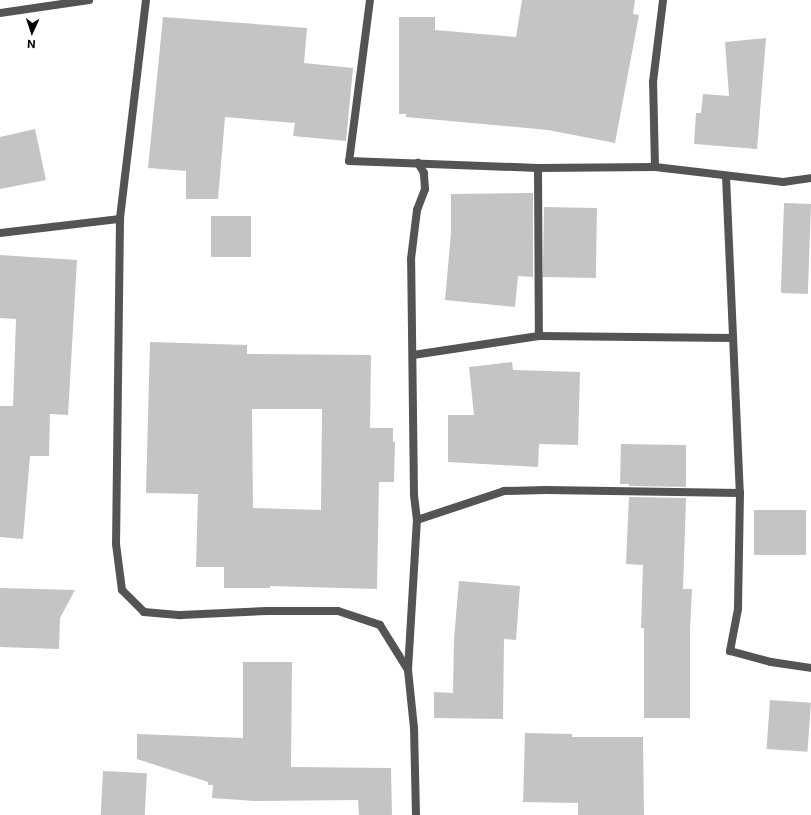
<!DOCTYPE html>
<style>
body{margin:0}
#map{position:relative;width:811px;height:815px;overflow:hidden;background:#fff;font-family:Inter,sans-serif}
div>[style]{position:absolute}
.building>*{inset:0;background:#c4c4c4;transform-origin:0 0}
.minor>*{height:8px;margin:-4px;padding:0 4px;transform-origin:4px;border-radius:4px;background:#545454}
span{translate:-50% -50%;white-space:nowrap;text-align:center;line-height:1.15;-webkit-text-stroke:3px #fff;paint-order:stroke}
.north{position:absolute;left:12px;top:12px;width:40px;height:40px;-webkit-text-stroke:3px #fff;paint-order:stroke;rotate:183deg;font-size:11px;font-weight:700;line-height:16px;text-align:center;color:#000}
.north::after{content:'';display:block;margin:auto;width:14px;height:18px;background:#000;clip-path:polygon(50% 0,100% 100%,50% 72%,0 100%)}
</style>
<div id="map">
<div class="building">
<div style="clip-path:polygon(522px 0,635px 0,633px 14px,639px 15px,615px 143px,548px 130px,406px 117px,406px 114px,399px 114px,399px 17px,435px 17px,435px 30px,516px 37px)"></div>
<div style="clip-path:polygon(163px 17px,307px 28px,304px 63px,353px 68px,346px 141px,293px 136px,295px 123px,225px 117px,218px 199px,186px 199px,186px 171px,148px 168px)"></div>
<div style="clip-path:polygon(766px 38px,757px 149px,694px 144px,696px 113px,701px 113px,703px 94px,729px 96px,725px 42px)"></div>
<div style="clip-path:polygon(35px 129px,46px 180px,0 189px,0 137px)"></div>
<div style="clip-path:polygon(533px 193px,533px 277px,518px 276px,515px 307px,445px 300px,451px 233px,451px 194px)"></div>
<div style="left:784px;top:203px;width:27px;height:90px;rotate:2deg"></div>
<div style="left:544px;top:207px;width:53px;height:70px;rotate:1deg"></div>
<div style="left:211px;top:216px;width:40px;height:41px"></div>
<div style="clip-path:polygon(0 255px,77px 260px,68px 415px,50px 414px,49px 456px,30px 456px,23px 539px,0 537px,0 406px,13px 406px,16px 319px,0 318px)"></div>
<div style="clip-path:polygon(evenodd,150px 342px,247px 345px,247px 354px,371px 355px,370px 428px,393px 428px,393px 442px,395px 442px,394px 482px,379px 482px,377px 589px,270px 586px,270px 588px,224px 588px,224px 567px,196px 567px,198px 494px,146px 493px,150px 342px,252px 409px,322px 409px,321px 510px,253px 508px,252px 409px)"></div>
<div style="clip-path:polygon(512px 362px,513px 370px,580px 372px,578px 445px,539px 444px,538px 467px,448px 462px,448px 415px,474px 415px,469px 367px)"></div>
<div style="clip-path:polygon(621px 444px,686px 445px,686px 487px,629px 486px,629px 484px,620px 484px)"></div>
<div style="clip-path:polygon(629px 497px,686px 498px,683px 589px,692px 589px,690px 630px,690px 718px,644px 718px,644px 628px,641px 628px,643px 565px,626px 564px)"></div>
<div style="left:754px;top:510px;width:52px;height:45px"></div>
<div style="clip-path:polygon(459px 581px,520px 586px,516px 640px,504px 639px,503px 719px,434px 718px,434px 692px,453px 693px,454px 639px)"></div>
<div style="clip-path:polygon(0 588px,75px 590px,60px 618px,59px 649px,0 647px)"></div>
<div style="clip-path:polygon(243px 662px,292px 662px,291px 767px,391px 768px,392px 815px,359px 815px,358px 800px,255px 801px,212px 798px,213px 785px,208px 785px,208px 782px,137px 759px,137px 734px,243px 738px)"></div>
<div style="left:770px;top:700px;width:41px;height:49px;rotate:4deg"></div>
<div style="clip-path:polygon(525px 733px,572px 734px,572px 737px,643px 737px,644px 815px,578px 815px,578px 803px,523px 802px)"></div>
<div style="left:103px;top:771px;width:44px;height:44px;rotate:3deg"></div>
</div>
<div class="minor">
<div style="left:146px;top:0;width:221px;rotate:96.8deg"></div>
<div style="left:120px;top:219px;width:325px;rotate:90.7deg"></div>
<div style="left:116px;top:544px;width:46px;rotate:82.6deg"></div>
<div style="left:122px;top:590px;width:31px;rotate:45deg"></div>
<div style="left:144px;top:612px;width:37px;rotate:5deg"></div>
<div style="left:181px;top:615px;width:86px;rotate:-2.7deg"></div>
<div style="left:267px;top:611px;width:71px"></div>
<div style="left:338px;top:611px;width:44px;rotate:18.4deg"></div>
<div style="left:380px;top:625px;width:53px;rotate:58.1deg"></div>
<div style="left:370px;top:0;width:162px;rotate:97.4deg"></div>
<div style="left:349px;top:161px;width:189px;rotate:2.1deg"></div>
<div style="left:538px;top:168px;width:117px;rotate:-0.5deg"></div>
<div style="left:655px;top:167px;width:129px;rotate:6.7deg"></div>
<div style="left:783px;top:182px;width:28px;rotate:-8deg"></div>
<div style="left:0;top:13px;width:90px;rotate:-8.3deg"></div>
<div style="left:655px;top:167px;width:85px;rotate:-91.3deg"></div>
<div style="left:653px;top:82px;width:83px;rotate:-83deg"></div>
<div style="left:538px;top:168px;width:168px;rotate:89.7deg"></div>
<div style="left:726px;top:176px;width:317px;rotate:87.5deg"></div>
<div style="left:740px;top:493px;width:116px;rotate:91deg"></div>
<div style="left:738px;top:609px;width:43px;rotate:100.8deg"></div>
<div style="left:730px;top:651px;width:42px;rotate:15deg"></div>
<div style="left:771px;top:662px;width:40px;rotate:8.5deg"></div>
<div style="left:0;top:233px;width:121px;rotate:-6.7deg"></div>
<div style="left:413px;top:355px;width:127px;rotate:-8.6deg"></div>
<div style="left:539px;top:336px;width:194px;rotate:0.6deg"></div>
<div style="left:417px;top:520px;width:92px;rotate:-18.4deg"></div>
<div style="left:504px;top:491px;width:42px;rotate:-1.4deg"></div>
<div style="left:546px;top:490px;width:194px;rotate:0.9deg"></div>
<div style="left:416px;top:815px;width:87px;rotate:-91.3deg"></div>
<div style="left:414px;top:728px;width:58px;rotate:-95.9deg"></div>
<div style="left:408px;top:670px;width:150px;rotate:-86.6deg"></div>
<div style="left:417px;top:520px;width:25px;rotate:-97deg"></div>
<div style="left:414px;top:495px;width:236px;rotate:-90.7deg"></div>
<div style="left:411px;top:259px;width:49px;rotate:-83deg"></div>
<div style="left:417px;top:210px;width:22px;rotate:-69deg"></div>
<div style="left:425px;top:189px;width:16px;rotate:-94deg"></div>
<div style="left:424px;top:173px;width:12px;rotate:-121deg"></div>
</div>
<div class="north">N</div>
</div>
